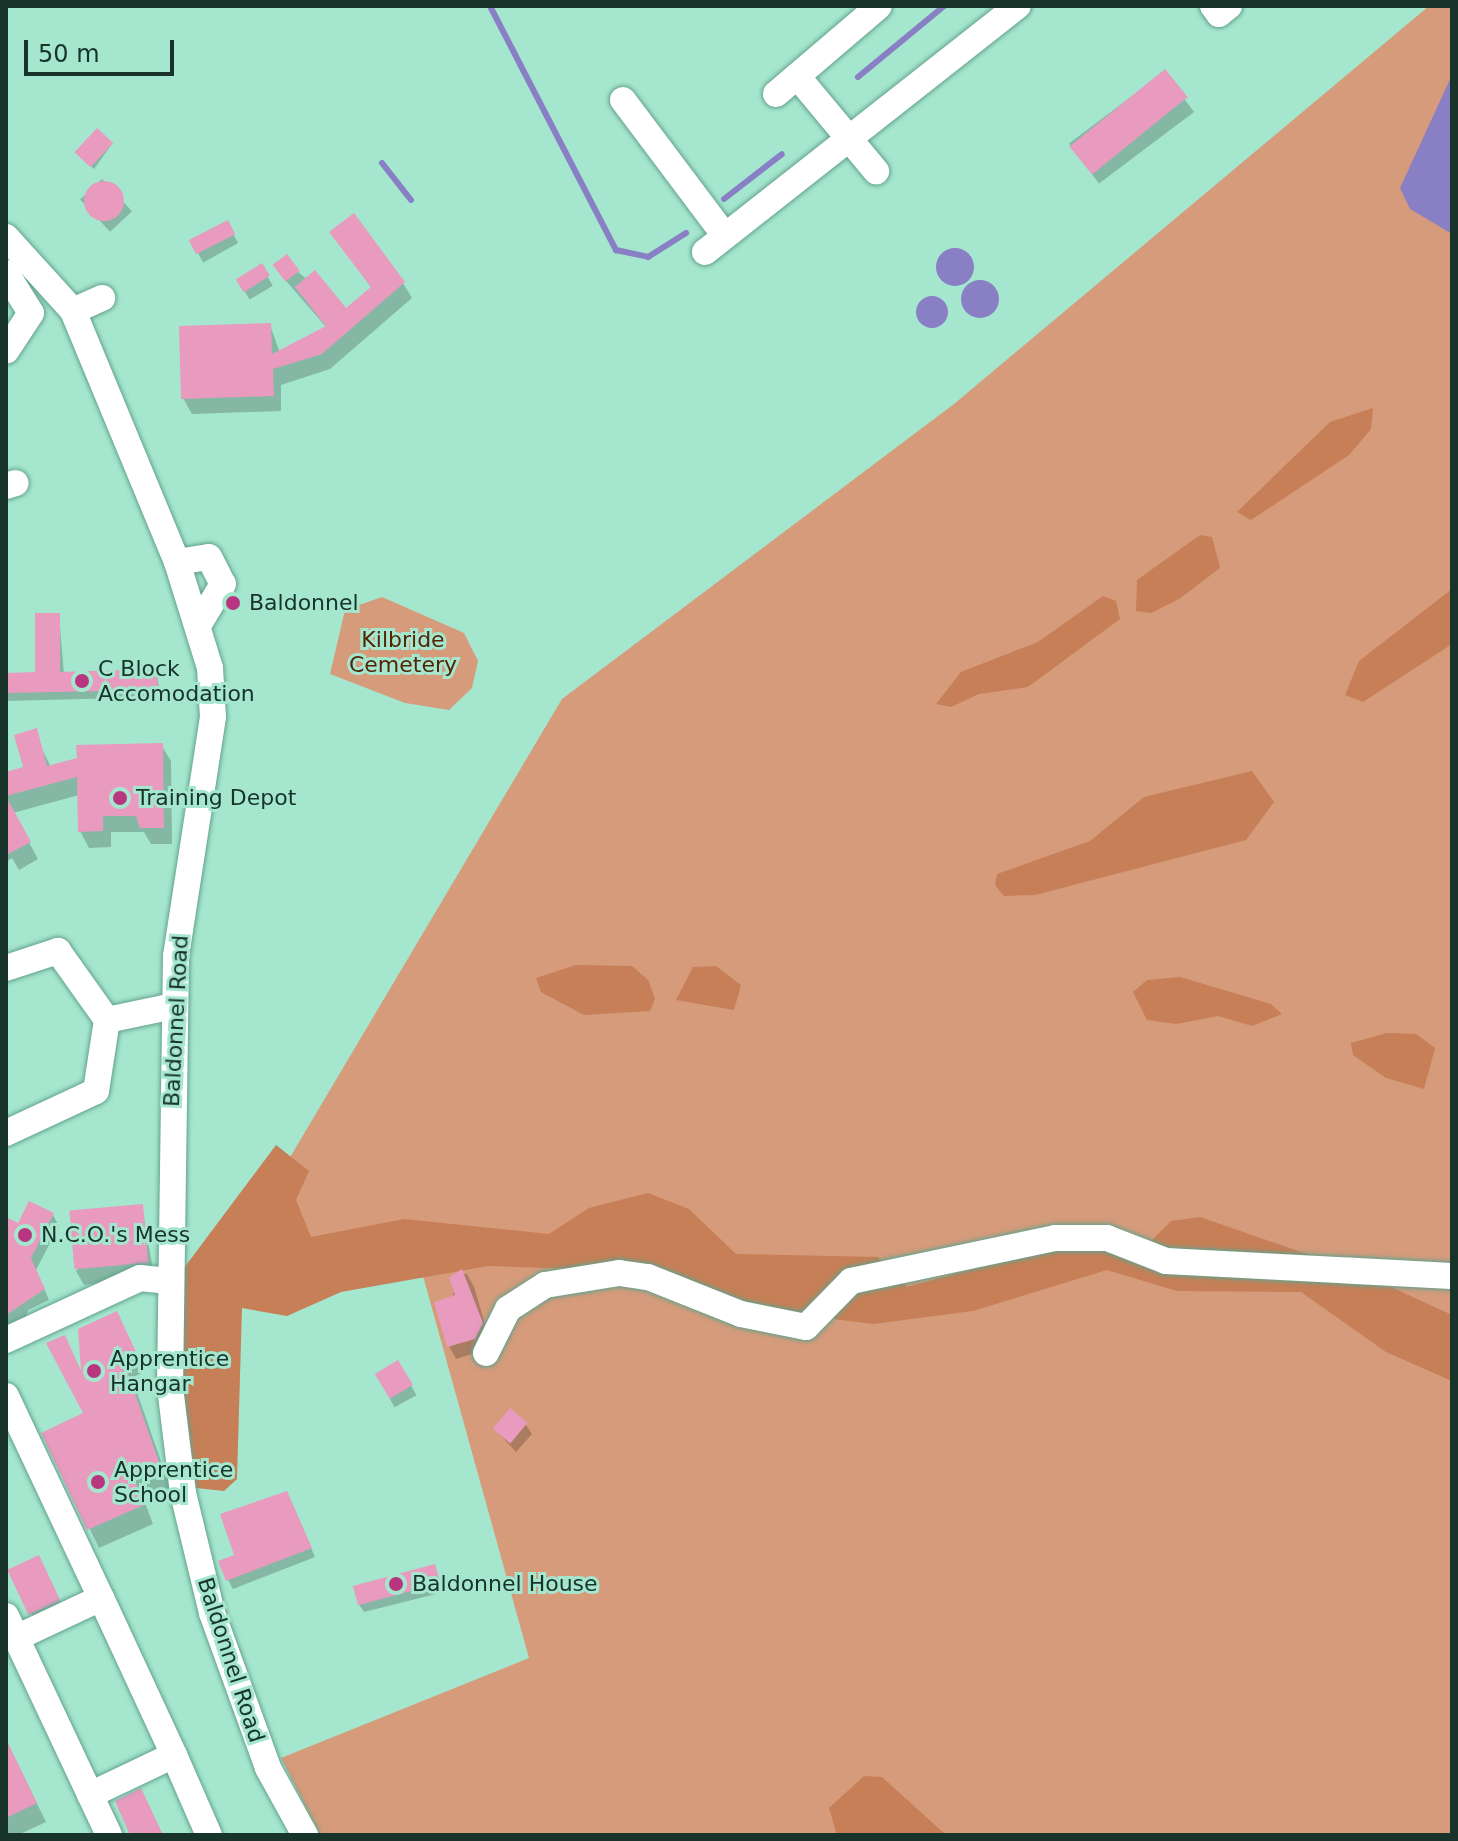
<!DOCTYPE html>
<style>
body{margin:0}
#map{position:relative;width:1458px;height:1841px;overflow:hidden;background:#a5e6ce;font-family:"DejaVu Sans",sans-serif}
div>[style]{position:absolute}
.green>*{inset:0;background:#d59b7b}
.forest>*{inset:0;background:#c67f57}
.water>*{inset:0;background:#897fc5}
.round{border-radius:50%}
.shadow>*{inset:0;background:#0003;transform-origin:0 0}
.stream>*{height:6px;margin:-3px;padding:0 3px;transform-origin:3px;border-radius:3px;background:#897fc5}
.building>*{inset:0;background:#e89abf;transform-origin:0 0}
.roads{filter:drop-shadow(0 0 2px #63a28c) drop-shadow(0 0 2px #63a28c)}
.minor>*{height:26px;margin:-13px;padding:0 13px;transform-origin:13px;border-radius:13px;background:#fff}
.dots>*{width:22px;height:22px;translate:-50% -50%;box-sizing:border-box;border:4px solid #a5e6ce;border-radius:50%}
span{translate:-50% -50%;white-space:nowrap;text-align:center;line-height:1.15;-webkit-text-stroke:6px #a5e6ce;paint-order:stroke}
.poi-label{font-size:22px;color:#18332a}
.left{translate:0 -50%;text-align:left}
.park-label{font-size:22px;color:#532505}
.street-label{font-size:22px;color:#18332a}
.frame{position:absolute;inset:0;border:8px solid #18332a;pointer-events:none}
.scale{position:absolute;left:24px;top:40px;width:150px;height:36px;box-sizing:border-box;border:4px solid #18332a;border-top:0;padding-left:10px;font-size:24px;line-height:28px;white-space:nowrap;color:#18332a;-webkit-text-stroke:6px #a5e6ce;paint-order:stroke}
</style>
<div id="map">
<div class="green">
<div style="clip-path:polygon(1429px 6px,1452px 6px,1452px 1835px,320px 1835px,281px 1758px,529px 1658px,415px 1247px,232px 1255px,562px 699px,954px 404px)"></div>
<div style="clip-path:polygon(382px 597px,464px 633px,478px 661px,472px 688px,449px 710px,405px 703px,330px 674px,345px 610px)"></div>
</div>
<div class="forest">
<div style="clip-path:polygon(1373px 408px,1371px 429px,1349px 455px,1251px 520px,1237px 512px,1330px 422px)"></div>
<div style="clip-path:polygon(1200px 535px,1212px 537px,1220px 568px,1179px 599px,1151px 613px,1136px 611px,1137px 580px)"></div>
<div style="clip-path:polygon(1452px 589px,1452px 644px,1363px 702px,1345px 695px,1359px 661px)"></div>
<div style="clip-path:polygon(1103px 596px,1116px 601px,1120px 619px,1028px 687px,979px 694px,951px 707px,936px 704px,961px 672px,1038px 642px)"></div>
<div style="clip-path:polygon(1252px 771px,1274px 802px,1246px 840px,1035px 895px,1004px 896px,995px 885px,997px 874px,1090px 841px,1144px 797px)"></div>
<div style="clip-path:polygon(576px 965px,632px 966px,648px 980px,655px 999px,650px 1011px,584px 1015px,541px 992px,536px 978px)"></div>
<div style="clip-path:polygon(716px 966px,741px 985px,734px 1010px,676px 1000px,693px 967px)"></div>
<div style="clip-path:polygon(1180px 977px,1271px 1004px,1282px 1014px,1252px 1026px,1218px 1016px,1176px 1024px,1147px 1020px,1133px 992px,1147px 980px)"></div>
<div style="clip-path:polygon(1387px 1033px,1416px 1034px,1435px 1048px,1424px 1089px,1386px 1078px,1353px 1055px,1351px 1043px)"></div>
<div style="clip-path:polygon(276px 1145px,309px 1171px,296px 1200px,311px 1237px,404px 1219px,549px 1234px,589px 1208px,648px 1193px,689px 1209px,736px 1254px,878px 1257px,907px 1287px,1061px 1245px,1147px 1245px,1171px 1221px,1200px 1217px,1330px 1262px,1355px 1285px,1380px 1282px,1452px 1315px,1452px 1381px,1386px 1352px,1301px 1292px,1177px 1291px,1107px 1270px,973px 1311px,873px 1324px,770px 1311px,647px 1271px,488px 1266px,341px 1292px,287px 1316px,242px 1308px,237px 1479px,224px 1491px,196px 1488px,175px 1343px,178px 1276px)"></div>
<div style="clip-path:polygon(864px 1776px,882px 1777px,946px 1835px,837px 1835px,829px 1808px)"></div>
</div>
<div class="water">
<div style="clip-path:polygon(1452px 75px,1452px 234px,1410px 209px,1400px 188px)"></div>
<div class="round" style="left:936px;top:248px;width:38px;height:38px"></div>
<div class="round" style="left:961px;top:280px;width:38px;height:38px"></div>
<div class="round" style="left:916px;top:296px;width:32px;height:32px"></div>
</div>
<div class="shadow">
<div style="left:1164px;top:72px;width:50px;height:119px;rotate:53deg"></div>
<div style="clip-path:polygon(112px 144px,94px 169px,80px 156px)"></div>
<div style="left:102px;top:179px;width:44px;height:30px;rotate:47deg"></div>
<div style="left:227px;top:223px;width:23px;height:40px;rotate:61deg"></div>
<div style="clip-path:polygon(332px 232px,403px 283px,412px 298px,330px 369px,281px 385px,281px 411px,192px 414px,183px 398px,270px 325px,280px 353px,327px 328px,280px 274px,298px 272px,346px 311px,372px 289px)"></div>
<div style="left:261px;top:266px;width:23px;height:27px;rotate:59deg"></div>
<div style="clip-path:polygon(59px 615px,64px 674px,156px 671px,161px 697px,6px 701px,6px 745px,6px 675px,37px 674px)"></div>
<div style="clip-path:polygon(161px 745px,171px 761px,172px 844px,151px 844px,144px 832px,111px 832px,111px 847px,89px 848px,80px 831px,79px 795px,13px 813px,38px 859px,19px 870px,12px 858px,6px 862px,6px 774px,25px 769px,41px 747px,51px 767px)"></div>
<div style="clip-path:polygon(142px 1206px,154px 1276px,84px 1285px,76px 1271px)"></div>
<div style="clip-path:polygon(53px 1215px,59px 1226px,36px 1270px,49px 1300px,28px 1310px,23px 1328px,6px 1335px,6px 1219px,19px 1225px)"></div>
<div style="clip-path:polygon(455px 1274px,467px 1274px,474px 1287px,489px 1337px,482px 1351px,456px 1359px,449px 1346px)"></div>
<div style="clip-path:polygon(117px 1314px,145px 1371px,132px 1378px,170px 1487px,144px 1500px,153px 1524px,99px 1548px,44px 1434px,85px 1414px,64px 1337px,82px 1373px)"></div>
<div style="left:398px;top:1362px;width:38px;height:25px;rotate:61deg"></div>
<div style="clip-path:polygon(526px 1425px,532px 1434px,516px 1452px,495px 1429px)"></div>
<div style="clip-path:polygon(291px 1502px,315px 1557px,233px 1589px,228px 1580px,236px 1556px)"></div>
<div style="clip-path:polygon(434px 1566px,444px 1592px,364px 1612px,358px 1603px)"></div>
<div style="clip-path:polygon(10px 1571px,46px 1571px,66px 1614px,38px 1627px)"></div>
<div style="clip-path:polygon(6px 1740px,46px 1822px,18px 1835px,6px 1835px)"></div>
</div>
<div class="stream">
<div style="left:490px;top:6px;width:275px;rotate:62.7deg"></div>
<div style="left:616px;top:250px;width:33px;rotate:12deg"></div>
<div style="left:648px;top:257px;width:45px;rotate:-32.3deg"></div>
<div style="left:858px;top:77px;width:112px;rotate:-39.5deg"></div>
<div style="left:382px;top:163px;width:47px;rotate:51.9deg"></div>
<div style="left:724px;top:199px;width:73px;rotate:-37.8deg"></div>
</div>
<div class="building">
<div style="left:1165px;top:69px;width:36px;height:123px;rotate:51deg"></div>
<div style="left:97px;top:128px;width:22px;height:33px;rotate:43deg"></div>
<div class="round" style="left:84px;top:181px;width:40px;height:40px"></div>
<div style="clip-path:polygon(354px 213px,405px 282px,322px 354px,273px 369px,274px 396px,181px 399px,179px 326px,271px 323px,272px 354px,326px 326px,295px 287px,315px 270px,346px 308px,371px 287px,329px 232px)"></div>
<div style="left:228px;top:220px;width:16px;height:44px;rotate:63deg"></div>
<div style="left:287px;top:254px;width:21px;height:18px;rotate:53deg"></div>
<div style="left:262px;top:263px;width:15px;height:31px;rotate:58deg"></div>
<div style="clip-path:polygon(35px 613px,60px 613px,60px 672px,157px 669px,158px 690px,6px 693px,6px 673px,35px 672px)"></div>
<div style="clip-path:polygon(37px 728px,47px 766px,77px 758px,76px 745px,163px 743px,164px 828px,140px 828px,136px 816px,103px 816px,103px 831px,78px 832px,77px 777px,6px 796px,31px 842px,6px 855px,6px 772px,23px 767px,14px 735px)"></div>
<div style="clip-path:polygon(29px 1201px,54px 1213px,31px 1258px,45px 1289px,6px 1315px,6px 1217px,18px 1223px)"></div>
<div style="left:143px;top:1204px;width:59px;height:74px;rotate:85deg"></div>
<div style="clip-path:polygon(462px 1269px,483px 1323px,475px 1339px,447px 1347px,434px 1302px,455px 1295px,449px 1278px)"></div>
<div style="clip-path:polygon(117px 1311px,136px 1352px,123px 1359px,161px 1468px,135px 1481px,144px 1505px,87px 1530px,41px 1433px,83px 1413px,46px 1343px,65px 1335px,81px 1371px,78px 1329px)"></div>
<div style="left:398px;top:1360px;width:29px;height:27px;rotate:59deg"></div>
<div style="left:510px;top:1408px;width:23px;height:27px;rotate:40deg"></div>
<div style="clip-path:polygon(287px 1491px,312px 1548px,226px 1581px,218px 1561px,234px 1555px,220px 1514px)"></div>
<div style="left:39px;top:1555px;width:50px;height:35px;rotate:65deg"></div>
<div style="left:435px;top:1564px;width:20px;height:85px;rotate:75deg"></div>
<div style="clip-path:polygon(6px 1739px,37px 1803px,6px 1818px)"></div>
<div style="clip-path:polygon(141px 1788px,163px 1835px,130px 1835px,115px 1801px)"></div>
</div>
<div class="roads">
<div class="minor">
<div style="left:1213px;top:6px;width:10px;rotate:53deg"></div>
<div style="left:1219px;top:14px;width:13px;rotate:-39deg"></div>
<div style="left:797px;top:76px;width:124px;rotate:50.3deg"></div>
<div style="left:776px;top:94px;width:135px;rotate:-40.5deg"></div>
<div style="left:623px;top:100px;width:170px;rotate:53.1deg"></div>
<div style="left:6px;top:237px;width:100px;rotate:47.8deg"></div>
<div style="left:73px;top:311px;width:272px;rotate:67.5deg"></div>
<div style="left:177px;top:562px;width:111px;rotate:72.7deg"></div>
<div style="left:210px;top:668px;width:49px;rotate:86.5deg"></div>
<div style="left:213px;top:717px;width:242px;rotate:98.8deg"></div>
<div style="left:176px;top:956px;width:431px;rotate:90.8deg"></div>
<div style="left:170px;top:1387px;width:107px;rotate:83deg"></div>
<div style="left:183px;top:1493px;width:123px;rotate:76.4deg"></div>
<div style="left:212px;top:1613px;width:165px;rotate:70.1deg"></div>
<div style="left:268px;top:1768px;width:77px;rotate:61.1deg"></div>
<div style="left:705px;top:252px;width:398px;rotate:-38.2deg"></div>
<div style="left:6px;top:273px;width:47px;rotate:58deg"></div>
<div style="left:31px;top:313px;width:45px;rotate:123.3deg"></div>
<div style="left:73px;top:311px;width:32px;rotate:-24deg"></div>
<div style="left:6px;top:486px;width:10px;rotate:-17deg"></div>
<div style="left:177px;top:562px;width:32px;rotate:-9deg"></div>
<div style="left:209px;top:557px;width:30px;rotate:63deg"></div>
<div style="left:223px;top:584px;width:47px;rotate:121deg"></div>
<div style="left:6px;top:968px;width:55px;rotate:-18.1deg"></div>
<div style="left:58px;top:951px;width:85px;rotate:54.6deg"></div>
<div style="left:107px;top:1020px;width:68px;rotate:-11.8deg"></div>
<div style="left:6px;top:1133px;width:99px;rotate:-25deg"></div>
<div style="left:96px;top:1091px;width:72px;rotate:-81.2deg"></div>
<div style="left:6px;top:1340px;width:148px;rotate:-24.8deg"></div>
<div style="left:140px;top:1278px;width:29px;rotate:6deg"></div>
<div style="left:486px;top:1353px;width:49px;rotate:-63.4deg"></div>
<div style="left:508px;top:1309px;width:44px;rotate:-33deg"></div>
<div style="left:545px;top:1285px;width:75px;rotate:-9.2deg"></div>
<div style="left:619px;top:1273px;width:29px;rotate:8deg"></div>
<div style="left:648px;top:1277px;width:100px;rotate:21.7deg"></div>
<div style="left:741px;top:1314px;width:66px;rotate:11.3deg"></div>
<div style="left:806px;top:1327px;width:64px;rotate:-45.6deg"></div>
<div style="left:851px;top:1281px;width:208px;rotate:-11.9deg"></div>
<div style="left:1055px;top:1238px;width:52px"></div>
<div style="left:1107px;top:1238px;width:63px;rotate:21.3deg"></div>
<div style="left:1166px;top:1261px;width:286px;rotate:3deg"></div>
<div style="left:6px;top:1396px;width:223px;rotate:64.8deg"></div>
<div style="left:101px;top:1598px;width:94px;rotate:154.8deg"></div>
<div style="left:6px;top:1616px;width:242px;rotate:64.8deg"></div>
<div style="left:174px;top:1755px;width:87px;rotate:66.4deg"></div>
<div style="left:90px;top:1795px;width:93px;rotate:-25.5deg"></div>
<div style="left:174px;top:1755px;width:173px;rotate:-114.9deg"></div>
</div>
</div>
<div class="dots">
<div style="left:233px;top:603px;background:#b7367f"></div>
<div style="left:82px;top:681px;background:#b7367f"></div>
<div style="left:120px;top:798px;background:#b7367f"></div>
<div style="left:25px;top:1235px;background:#b7367f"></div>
<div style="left:94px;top:1371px;background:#b7367f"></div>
<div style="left:98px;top:1482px;background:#b7367f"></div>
<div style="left:396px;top:1584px;background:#b7367f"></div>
</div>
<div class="poi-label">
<span class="left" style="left:249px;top:603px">Baldonnel</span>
<span class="left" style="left:98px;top:681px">C Block<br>Accomodation</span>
<span class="left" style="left:136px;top:798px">Training Depot</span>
<span class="left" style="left:41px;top:1235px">N.C.O.'s Mess</span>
<span class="left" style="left:110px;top:1371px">Apprentice<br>Hangar</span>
<span class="left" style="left:114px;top:1482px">Apprentice<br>School</span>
<span class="left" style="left:412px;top:1584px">Baldonnel House</span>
</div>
<div class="park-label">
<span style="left:403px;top:652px">Kilbride<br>Cemetery</span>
</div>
<div class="street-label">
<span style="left:176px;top:1021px;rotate:-87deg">Baldonnel Road</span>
<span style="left:231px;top:1660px;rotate:72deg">Baldonnel Road</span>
</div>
<div class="frame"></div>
<div class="scale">50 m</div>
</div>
